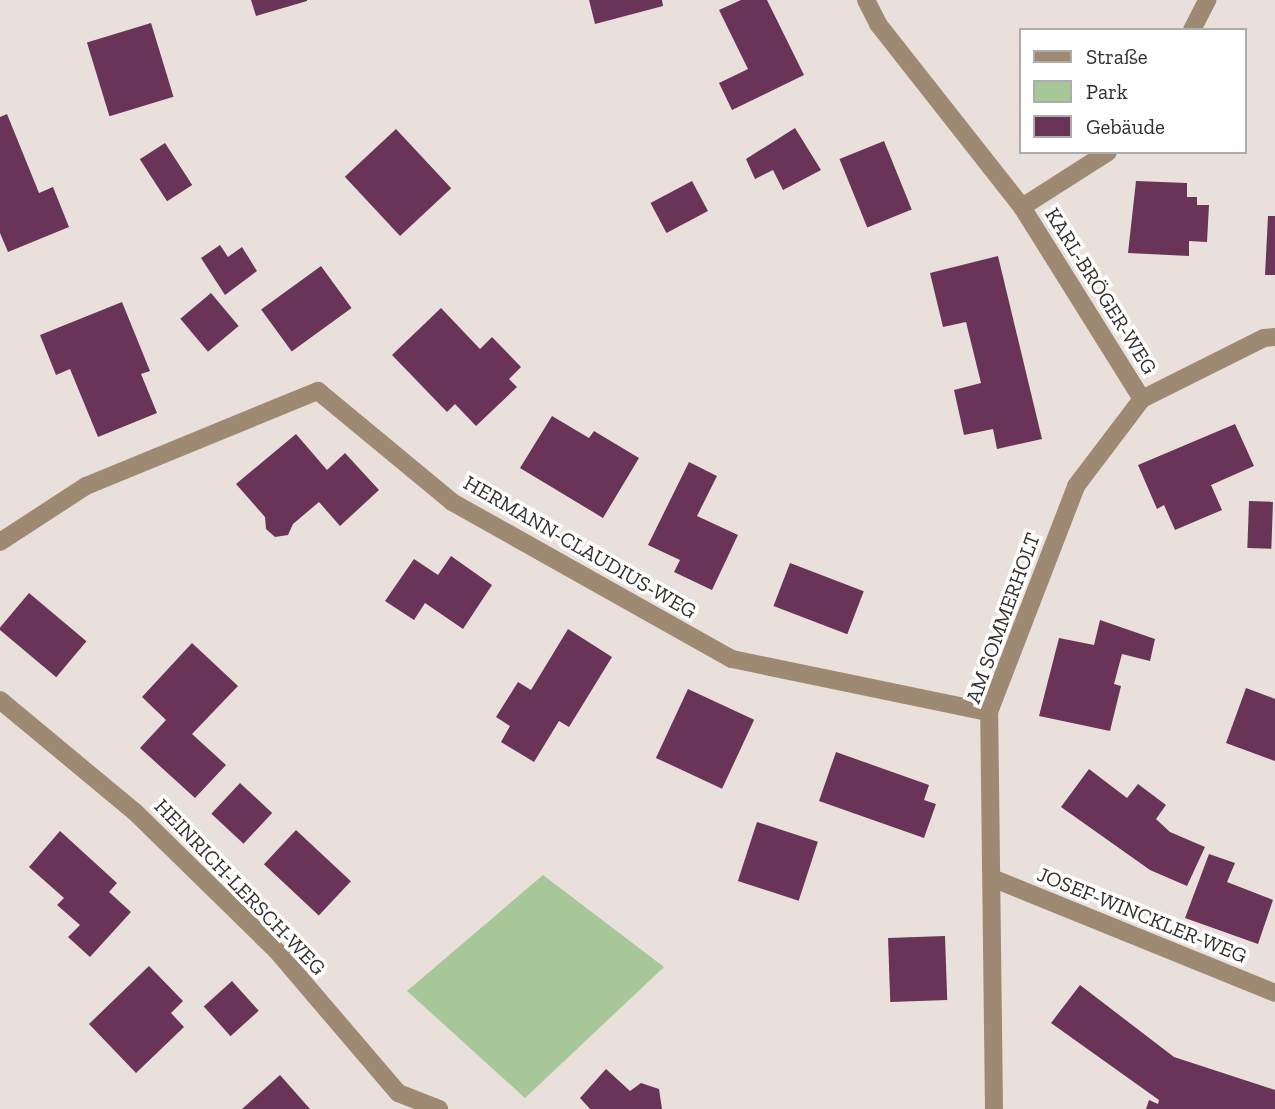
<!DOCTYPE html>
<meta charset="utf-8">
<style>
body{margin:0}
#map{position:relative;width:1275px;height:1109px;overflow:hidden;background:#e9e0db;font-family:"Zilla Slab",serif}
div>[style]{position:absolute}
.green>*{inset:0;background:#a7c799}
.building>*{inset:0;background:#6a3459;transform-origin:0 0}
.minor>*{height:18px;margin:-9px;padding:0 9px;transform-origin:9px;border-radius:9px;background:#9e8972}
span{translate:-50% -50%;white-space:nowrap;text-align:center;line-height:1.15;-webkit-text-stroke:7px #fff;paint-order:stroke}
.street-label{font-size:21px;color:#332f2d}
.legend{position:absolute;left:1019px;top:28px;width:228px;height:126px;box-sizing:border-box;background:#fff;border:2px solid #adacab;margin:0;padding:9px 12px;list-style:none;font-size:21px;color:#332f2d}
.legend li{display:flex;align-items:center;gap:14px;height:35px}
.legend b{width:35px;border:2px solid #adacab}
</style>
<div id="map">
<div class="green">
<div style="clip-path:polygon(543px 875px,664px 967px,525px 1098px,407px 991px)"></div>
</div>
<div class="building">
<div style="clip-path:polygon(251px 0,307px 0,307px 1px,256px 16px)"></div>
<div style="clip-path:polygon(589px 0,662px 0,663px 6px,595px 24px)"></div>
<div style="clip-path:polygon(741px 0,767px 0,804px 75px,732px 110px,719px 83px,748px 69px,719px 10px)"></div>
<div style="left:151px;top:23px;width:77px;height:67px;rotate:73deg"></div>
<div style="clip-path:polygon(7px 114px,39px 193px,53px 187px,69px 227px,8px 252px,0 233px,0 117px)"></div>
<div style="clip-path:polygon(795px 128px,821px 170px,783px 190px,773px 170px,755px 179px,746px 159px)"></div>
<div style="left:396px;top:129px;width:81px;height:70px;rotate:47deg"></div>
<div style="left:884px;top:141px;width:74px;height:48px;rotate:68deg"></div>
<div style="left:165px;top:143px;width:50px;height:30px;rotate:57deg"></div>
<div style="left:692px;top:181px;width:34px;height:47px;rotate:62deg"></div>
<div style="clip-path:polygon(1136px 181px,1187px 183px,1187px 197px,1197px 197px,1197px 205px,1209px 205px,1207px 242px,1189px 241px,1189px 256px,1128px 253px)"></div>
<div style="clip-path:polygon(1268px 216px,1275px 216px,1275px 275px,1265px 275px)"></div>
<div style="clip-path:polygon(220px 245px,228px 257px,242px 247px,257px 271px,225px 295px,201px 258px)"></div>
<div style="clip-path:polygon(998px 256px,1042px 439px,997px 449px,993px 429px,964px 435px,954px 390px,981px 383px,966px 322px,943px 327px,930px 273px)"></div>
<div style="left:321px;top:266px;width:52px;height:74px;rotate:54deg"></div>
<div style="left:211px;top:293px;width:43px;height:40px;rotate:50deg"></div>
<div style="clip-path:polygon(122px 302px,150px 371px,141px 374px,157px 413px,98px 437px,70px 369px,56px 375px,40px 335px)"></div>
<div style="clip-path:polygon(441px 308px,480px 349px,492px 337px,521px 367px,509px 379px,517px 387px,476px 426px,455px 404px,447px 412px,392px 355px)"></div>
<div style="clip-path:polygon(552px 416px,589px 438px,594px 431px,639px 458px,603px 518px,520px 468px)"></div>
<div style="clip-path:polygon(1235px 424px,1254px 466px,1211px 485px,1222px 510px,1175px 530px,1164px 505px,1157px 509px,1138px 465px)"></div>
<div style="clip-path:polygon(296px 434px,327px 470px,345px 453px,379px 490px,340px 526px,319px 502px,293px 524px,288px 535px,275px 537px,266px 529px,265px 517px,236px 484px)"></div>
<div style="clip-path:polygon(689px 462px,717px 476px,697px 516px,738px 535px,712px 590px,674px 572px,680px 560px,648px 545px)"></div>
<div style="left:1249px;top:501px;width:24px;height:47px;rotate:2deg"></div>
<div style="clip-path:polygon(451px 556px,492px 585px,463px 629px,425px 603px,414px 620px,385px 601px,414px 559px,438px 575px)"></div>
<div style="left:790px;top:563px;width:79px;height:46px;rotate:21deg"></div>
<div style="left:29px;top:593px;width:75px;height:47px;rotate:40deg"></div>
<div style="clip-path:polygon(1100px 620px,1155px 639px,1150px 661px,1122px 654px,1114px 684px,1121px 686px,1110px 731px,1039px 716px,1059px 638px,1094px 645px)"></div>
<div style="clip-path:polygon(568px 629px,612px 657px,569px 727px,559px 721px,534px 762px,501px 742px,510px 726px,496px 717px,518px 682px,531px 690px)"></div>
<div style="clip-path:polygon(192px 643px,238px 686px,192px 734px,226px 765px,195px 798px,140px 748px,166px 720px,142px 697px)"></div>
<div style="clip-path:polygon(1246px 688px,1275px 699px,1275px 761px,1226px 743px)"></div>
<div style="left:688px;top:689px;width:73px;height:76px;rotate:25deg"></div>
<div style="clip-path:polygon(836px 752px,929px 785px,924px 800px,936px 804px,924px 838px,819px 801px)"></div>
<div style="clip-path:polygon(1089px 769px,1127px 798px,1138px 784px,1166px 805px,1156px 819px,1170px 832px,1205px 847px,1187px 886px,1150px 870px,1061px 807px)"></div>
<div style="left:240px;top:783px;width:44px;height:42px;rotate:43deg"></div>
<div style="left:757px;top:822px;width:64px;height:62px;rotate:18deg"></div>
<div style="left:296px;top:830px;width:75px;height:47px;rotate:43deg"></div>
<div style="clip-path:polygon(60px 831px,117px 883px,109px 892px,131px 912px,90px 957px,68px 937px,80px 925px,57px 905px,64px 898px,29px 867px)"></div>
<div style="clip-path:polygon(1209px 854px,1235px 863px,1227px 882px,1273px 900px,1258px 944px,1185px 918px)"></div>
<div style="left:945px;top:936px;width:64px;height:57px;rotate:88deg"></div>
<div style="clip-path:polygon(149px 966px,183px 1001px,171px 1013px,184px 1027px,136px 1073px,89px 1024px)"></div>
<div style="left:232px;top:981px;width:40px;height:38px;rotate:48deg"></div>
<div style="clip-path:polygon(1080px 985px,1174px 1057px,1275px 1090px,1275px 1109px,1146px 1109px,1149px 1100px,1158px 1104px,1159px 1100px,1051px 1023px)"></div>
<div style="clip-path:polygon(606px 1069px,630px 1091px,641px 1083px,659px 1089px,662px 1109px,590px 1109px,580px 1098px)"></div>
<div style="clip-path:polygon(280px 1075px,310px 1109px,242px 1109px)"></div>
</div>
<div class="minor">
<div style="left:866px;top:0;width:27px;rotate:63deg"></div>
<div style="left:878px;top:24px;width:233px;rotate:51.8deg"></div>
<div style="left:1022px;top:207px;width:226px;rotate:58deg"></div>
<div style="left:1192px;top:30px;width:34px;rotate:-63deg"></div>
<div style="left:1022px;top:207px;width:102px;rotate:-32.6deg"></div>
<div style="left:0;top:542px;width:103px;rotate:-33.1deg"></div>
<div style="left:86px;top:486px;width:251px;rotate:-22.3deg"></div>
<div style="left:318px;top:391px;width:174px;rotate:39.6deg"></div>
<div style="left:452px;top:502px;width:321px;rotate:29.3deg"></div>
<div style="left:732px;top:659px;width:262px;rotate:11.7deg"></div>
<div style="left:0;top:700px;width:175px;rotate:39.7deg"></div>
<div style="left:135px;top:812px;width:197px;rotate:44.4deg"></div>
<div style="left:276px;top:950px;width:188px;rotate:49.5deg"></div>
<div style="left:398px;top:1093px;width:44px;rotate:21.3deg"></div>
<div style="left:992px;top:878px;width:305px;rotate:22.1deg"></div>
<div style="left:994px;top:1109px;width:397px;rotate:-90.7deg"></div>
<div style="left:989px;top:712px;width:242px;rotate:-68.9deg"></div>
<div style="left:1076px;top:486px;width:109px;rotate:-52.8deg"></div>
<div style="left:1142px;top:399px;width:136px;rotate:-26.6deg"></div>
<div style="left:1264px;top:338px;width:11px;rotate:-5deg"></div>
</div>
<div class="street-label">
<span style="left:1101px;top:291px;rotate:58deg">KARL-BRÖGER-WEG</span>
<span style="left:580px;top:547px;rotate:30deg">HERMANN-CLAUDIUS-WEG</span>
<span style="left:1003px;top:618px;rotate:-70deg">AM SOMMERHOLT</span>
<span style="left:240px;top:887px;rotate:46deg">HEINRICH-LERSCH-WEG</span>
<span style="left:1142px;top:915px;rotate:22deg">JOSEF-WINCKLER-WEG</span>
</div>
<ul class="legend">
<li><b style="height:9px;background:#9e8972"></b>Straße</li>
<li><b style="height:19px;background:#a7c799"></b>Park</li>
<li><b style="height:19px;background:#6a3459"></b>Gebäude</li>
</ul>
</div>
